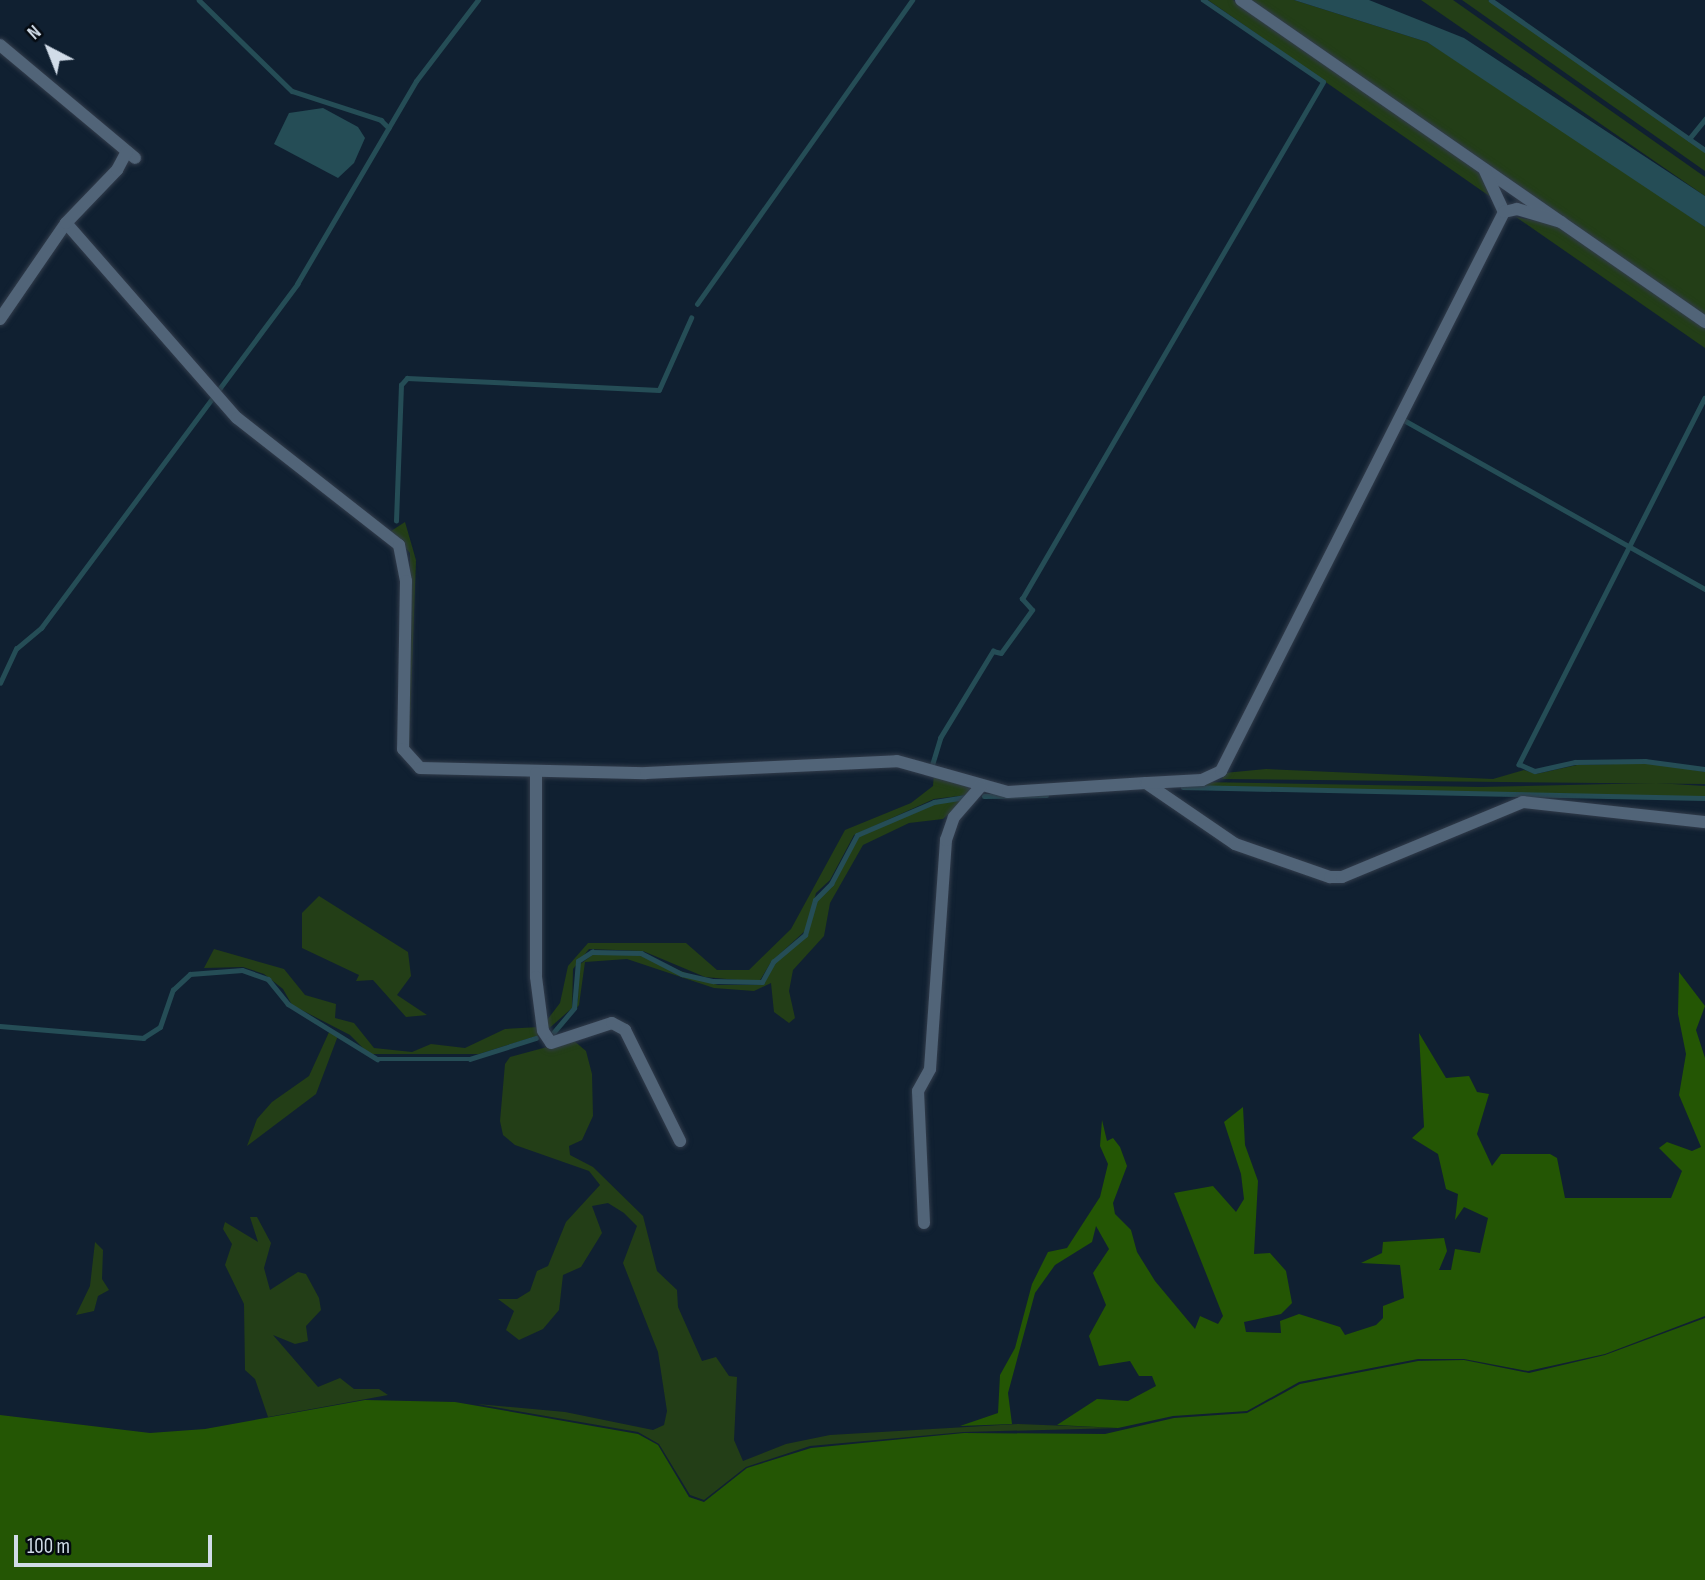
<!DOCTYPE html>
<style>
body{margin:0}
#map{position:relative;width:1705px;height:1580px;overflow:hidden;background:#102031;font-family:"Sofia Sans Condensed",sans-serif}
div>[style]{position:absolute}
.green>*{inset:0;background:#233e17}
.forest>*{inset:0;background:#245604}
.water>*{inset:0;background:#254d56}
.stream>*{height:4.5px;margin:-2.25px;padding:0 2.25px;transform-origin:2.25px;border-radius:2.25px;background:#254d56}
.roads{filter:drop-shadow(0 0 2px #323c4b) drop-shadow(0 0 2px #323c4b)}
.street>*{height:12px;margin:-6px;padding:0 6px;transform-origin:6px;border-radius:6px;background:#516478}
span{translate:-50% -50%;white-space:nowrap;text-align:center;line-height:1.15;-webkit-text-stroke:5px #040a11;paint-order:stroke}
.north{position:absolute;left:14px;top:14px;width:70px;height:70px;-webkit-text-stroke:5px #040a11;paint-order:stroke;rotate:318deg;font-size:19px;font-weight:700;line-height:28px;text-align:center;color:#d1dce8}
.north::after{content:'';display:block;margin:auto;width:24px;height:32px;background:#d1dce8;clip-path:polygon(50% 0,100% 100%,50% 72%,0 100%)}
.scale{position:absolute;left:14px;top:1535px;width:198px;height:32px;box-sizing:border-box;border:4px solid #d1dce8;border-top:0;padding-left:9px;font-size:21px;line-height:24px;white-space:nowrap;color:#d1dce8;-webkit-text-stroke:5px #040a11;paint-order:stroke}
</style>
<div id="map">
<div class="green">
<div style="clip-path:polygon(1208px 0,1233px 0,1340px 75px,1479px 172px,1495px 200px)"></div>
<div style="clip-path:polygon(1248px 0,1294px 0,1427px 42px,1560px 126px,1705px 227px,1705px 317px)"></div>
<div style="clip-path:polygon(1421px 0,1453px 0,1705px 177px,1705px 196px)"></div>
<div style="clip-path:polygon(1462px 0,1488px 0,1689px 140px,1705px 152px,1705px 171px)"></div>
<div style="clip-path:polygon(1516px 217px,1562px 226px,1705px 326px,1705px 348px)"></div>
<div style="clip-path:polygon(405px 522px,416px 560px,409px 752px,410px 553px,391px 531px)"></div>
<div style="clip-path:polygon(1654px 763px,1705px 772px,1705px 784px,1222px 779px,1224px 773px,1266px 769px,1493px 779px,1524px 770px,1536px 774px,1577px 765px)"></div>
<div style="clip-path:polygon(934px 773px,972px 787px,967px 795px,934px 799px,854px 835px,830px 880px,816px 893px,806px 930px,771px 962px,759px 982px,705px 977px,643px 951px,589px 949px,573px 969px,572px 1008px,545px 1032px,544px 1024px,560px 1003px,568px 966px,588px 943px,686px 943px,717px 970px,749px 970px,791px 929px,845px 830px,911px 803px,933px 786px)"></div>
<div style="clip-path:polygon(1202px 782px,1480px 787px,1656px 783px,1705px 786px,1705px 798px,1168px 786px)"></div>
<div style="clip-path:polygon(965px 799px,943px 819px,909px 823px,863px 845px,830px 903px,824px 936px,793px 970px,789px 991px,795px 1018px,789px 1023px,774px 1012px,771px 983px,754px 991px,714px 988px,627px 959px,585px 962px,579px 1005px,569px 1018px,578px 1000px,579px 965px,595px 953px,638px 955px,718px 985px,762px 985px,773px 965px,804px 939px,816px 903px,833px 883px,857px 837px,936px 804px)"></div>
<div style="clip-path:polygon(319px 896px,408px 952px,411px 976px,397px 995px,427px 1015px,406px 1017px,373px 980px,356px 981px,359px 975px,302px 948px,302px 913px)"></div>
<div style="clip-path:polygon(214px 949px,284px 969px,305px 995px,336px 1004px,335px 1018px,354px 1023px,374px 1048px,412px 1052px,431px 1044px,465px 1048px,505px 1029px,539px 1027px,540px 1035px,479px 1054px,369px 1054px,350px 1035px,292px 1005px,283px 989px,264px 974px,243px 967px,204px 968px)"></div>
<div style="clip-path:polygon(330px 1030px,339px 1033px,316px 1094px,247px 1146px,257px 1119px,272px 1102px,309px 1076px)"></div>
<div style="clip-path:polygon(573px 1040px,586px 1051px,592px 1074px,593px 1116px,582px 1140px,569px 1146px,570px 1155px,593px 1167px,643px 1216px,657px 1271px,677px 1290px,678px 1307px,702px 1361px,716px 1357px,729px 1376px,737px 1377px,734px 1440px,743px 1461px,786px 1444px,830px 1435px,1018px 1424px,1118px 1428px,964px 1432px,810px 1446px,746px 1467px,704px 1500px,690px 1495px,659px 1444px,638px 1432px,477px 1404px,565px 1412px,653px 1430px,664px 1425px,667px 1411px,658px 1352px,623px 1263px,637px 1226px,624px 1213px,608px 1203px,592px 1206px,602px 1233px,581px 1267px,563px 1275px,559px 1310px,543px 1329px,519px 1340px,506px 1330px,514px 1311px,498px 1299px,517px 1299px,530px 1291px,537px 1271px,548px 1266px,566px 1222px,600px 1185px,589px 1171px,515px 1145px,503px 1135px,500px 1121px,505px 1064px,510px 1057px)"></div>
<div style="clip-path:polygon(250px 1217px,257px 1217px,271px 1243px,264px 1268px,270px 1290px,298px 1272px,306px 1274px,319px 1298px,321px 1310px,306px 1326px,308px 1341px,295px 1344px,273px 1335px,318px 1387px,340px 1378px,354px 1389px,379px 1389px,388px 1395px,268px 1417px,255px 1379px,245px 1370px,244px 1304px,225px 1265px,232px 1244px,223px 1229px,225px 1222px,258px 1242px)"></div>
<div style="clip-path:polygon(95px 1242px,103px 1250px,102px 1279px,109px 1290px,98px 1296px,94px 1311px,76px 1315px,90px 1286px)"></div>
</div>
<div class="forest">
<div style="clip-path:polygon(1679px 972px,1705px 1006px,1696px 1030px,1705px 1058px,1705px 1316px,1605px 1354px,1528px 1371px,1464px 1359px,1418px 1359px,1299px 1382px,1247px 1411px,1173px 1416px,1118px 1428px,1057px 1425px,1097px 1399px,1128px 1401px,1156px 1386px,1152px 1376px,1139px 1376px,1130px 1361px,1099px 1366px,1089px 1336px,1106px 1305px,1093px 1273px,1109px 1249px,1096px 1226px,1092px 1242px,1055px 1265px,1035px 1293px,1008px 1393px,1012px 1424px,960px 1426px,998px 1413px,1000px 1375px,1015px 1348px,1032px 1284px,1048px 1252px,1067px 1248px,1100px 1197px,1108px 1164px,1100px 1146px,1102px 1120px,1107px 1141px,1113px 1138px,1120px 1147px,1127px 1166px,1113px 1203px,1115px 1214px,1131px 1230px,1137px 1252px,1155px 1281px,1195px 1329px,1200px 1316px,1218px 1324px,1223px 1316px,1174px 1193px,1213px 1186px,1236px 1212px,1244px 1199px,1241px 1174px,1224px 1122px,1243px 1107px,1245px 1145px,1258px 1181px,1254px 1254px,1270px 1253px,1286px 1271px,1292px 1303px,1281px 1314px,1244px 1322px,1246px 1332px,1281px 1333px,1280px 1321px,1299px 1314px,1340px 1327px,1345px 1335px,1376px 1325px,1383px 1318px,1383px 1306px,1404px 1298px,1400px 1265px,1361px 1263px,1382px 1253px,1383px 1242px,1444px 1238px,1447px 1251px,1439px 1270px,1451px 1270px,1455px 1249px,1480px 1253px,1488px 1218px,1464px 1207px,1455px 1220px,1458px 1194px,1446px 1189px,1438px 1154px,1412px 1138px,1424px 1127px,1419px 1033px,1446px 1078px,1469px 1076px,1477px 1092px,1489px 1094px,1477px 1134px,1492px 1166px,1501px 1154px,1550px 1154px,1557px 1158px,1565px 1198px,1671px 1198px,1682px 1171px,1659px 1148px,1667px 1142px,1692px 1151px,1701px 1147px,1679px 1095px,1686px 1054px,1678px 1014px)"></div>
<div style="clip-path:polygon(1705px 1318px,1705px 1580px,0 1580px,0 1415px,150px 1433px,205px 1429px,365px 1400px,455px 1402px,638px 1434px,658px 1445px,689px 1497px,704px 1502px,747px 1468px,811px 1448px,964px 1433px,1105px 1434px,1174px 1418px,1247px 1413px,1300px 1384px,1418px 1361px,1464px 1360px,1529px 1373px,1605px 1355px)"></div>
</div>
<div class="water">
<div style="clip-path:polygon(1294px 0,1369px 0,1464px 38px,1705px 196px,1705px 227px,1427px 42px)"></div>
<div style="clip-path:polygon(323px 108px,358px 127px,365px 138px,354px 163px,338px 178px,274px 144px,289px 113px)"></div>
</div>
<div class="stream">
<div style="left:199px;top:0;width:130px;rotate:44.4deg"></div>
<div style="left:292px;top:91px;width:94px;rotate:18deg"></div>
<div style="left:381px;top:120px;width:11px;rotate:45deg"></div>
<div style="left:1491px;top:0;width:261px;rotate:35deg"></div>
<div style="left:1689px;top:139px;width:26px;rotate:-51deg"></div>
<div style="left:697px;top:304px;width:372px;rotate:-54.7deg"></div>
<div style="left:1705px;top:398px;width:411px;rotate:116.9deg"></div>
<div style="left:1519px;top:764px;width:17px;rotate:24deg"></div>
<div style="left:1535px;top:771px;width:41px;rotate:-12.7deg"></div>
<div style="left:1575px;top:762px;width:70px;rotate:-0.8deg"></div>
<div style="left:1645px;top:761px;width:61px;rotate:7.6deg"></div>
<div style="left:1404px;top:420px;width:345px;rotate:29.3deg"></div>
<div style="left:396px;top:521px;width:136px;rotate:-87.9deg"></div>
<div style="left:401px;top:385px;width:9px;rotate:-49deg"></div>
<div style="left:407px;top:378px;width:252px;rotate:2.7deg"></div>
<div style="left:659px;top:390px;width:79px;rotate:-66deg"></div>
<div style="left:0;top:683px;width:38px;rotate:-65deg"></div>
<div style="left:16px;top:649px;width:33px;rotate:-40deg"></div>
<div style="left:41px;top:628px;width:429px;rotate:-53.3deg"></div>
<div style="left:297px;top:284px;width:235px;rotate:-59.6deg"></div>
<div style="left:416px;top:81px;width:102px;rotate:-52.6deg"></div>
<div style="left:932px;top:765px;width:28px;rotate:-73deg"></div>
<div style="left:940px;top:738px;width:102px;rotate:-58.7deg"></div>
<div style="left:993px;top:651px;width:8px;rotate:14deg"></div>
<div style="left:1001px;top:653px;width:53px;rotate:-54.2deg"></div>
<div style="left:1032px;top:610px;width:15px;rotate:-132deg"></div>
<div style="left:1022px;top:599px;width:598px;rotate:-59.79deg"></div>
<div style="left:1323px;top:82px;width:145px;rotate:-145.7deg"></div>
<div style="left:1183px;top:787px;width:522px;rotate:1.21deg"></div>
<div style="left:984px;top:796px;width:62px;rotate:-0.9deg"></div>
<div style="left:0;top:1026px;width:144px;rotate:4.8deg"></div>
<div style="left:143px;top:1038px;width:20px;rotate:-33deg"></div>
<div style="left:160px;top:1027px;width:39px;rotate:-71deg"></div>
<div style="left:173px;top:990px;width:23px;rotate:-43deg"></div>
<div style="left:190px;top:974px;width:52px;rotate:-4.4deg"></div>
<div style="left:242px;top:970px;width:28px;rotate:19deg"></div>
<div style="left:268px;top:979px;width:32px;rotate:51deg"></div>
<div style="left:288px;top:1004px;width:105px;rotate:31.7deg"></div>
<div style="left:377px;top:1059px;width:93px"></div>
<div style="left:470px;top:1059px;width:69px;rotate:-17.7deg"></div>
<div style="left:554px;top:1032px;width:31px;rotate:-50deg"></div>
<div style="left:574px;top:1008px;width:47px;rotate:-85.1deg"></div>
<div style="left:578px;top:961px;width:17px;rotate:-33deg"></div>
<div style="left:592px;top:952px;width:49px;rotate:1.2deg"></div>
<div style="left:641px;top:953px;width:46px;rotate:27.1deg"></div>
<div style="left:682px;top:974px;width:32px;rotate:13deg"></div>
<div style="left:713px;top:981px;width:49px;rotate:1.2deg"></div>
<div style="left:762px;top:982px;width:23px;rotate:-61deg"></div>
<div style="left:773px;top:962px;width:42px;rotate:-40.2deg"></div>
<div style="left:805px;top:935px;width:36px;rotate:-74deg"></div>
<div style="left:815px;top:900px;width:23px;rotate:-45deg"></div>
<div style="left:831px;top:884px;width:55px;rotate:-62deg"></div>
<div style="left:857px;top:835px;width:84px;rotate:-23.2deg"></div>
<div style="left:934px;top:802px;width:30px;rotate:-9deg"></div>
</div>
<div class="roads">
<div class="street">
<div style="left:1241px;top:0;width:565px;rotate:34.76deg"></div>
<div style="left:0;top:45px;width:176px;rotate:39.9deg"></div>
<div style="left:1484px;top:169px;width:47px;rotate:65.1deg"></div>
<div style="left:66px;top:223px;width:259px;rotate:48.8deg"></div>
<div style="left:237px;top:418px;width:206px;rotate:38.1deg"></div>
<div style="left:399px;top:545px;width:37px;rotate:79deg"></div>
<div style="left:406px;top:581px;width:168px;rotate:91deg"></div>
<div style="left:403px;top:749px;width:25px;rotate:48deg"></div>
<div style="left:420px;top:768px;width:226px;rotate:1.3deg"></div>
<div style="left:646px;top:773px;width:251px;rotate:-2.7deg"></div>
<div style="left:897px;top:761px;width:115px;rotate:15.6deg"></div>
<div style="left:1008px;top:792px;width:138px;rotate:-3.7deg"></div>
<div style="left:1146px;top:783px;width:108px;rotate:34.4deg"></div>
<div style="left:1235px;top:844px;width:101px;rotate:19.2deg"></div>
<div style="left:1330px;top:877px;width:12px"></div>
<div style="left:1342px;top:877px;width:196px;rotate:-22.5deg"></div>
<div style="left:1523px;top:802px;width:183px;rotate:6.3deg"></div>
<div style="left:0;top:319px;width:116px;rotate:-55.5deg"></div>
<div style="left:66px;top:223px;width:74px;rotate:-46.1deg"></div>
<div style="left:117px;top:170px;width:21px;rotate:-62deg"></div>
<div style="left:536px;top:773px;width:204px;rotate:90deg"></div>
<div style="left:536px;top:977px;width:54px;rotate:82.6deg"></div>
<div style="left:543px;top:1031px;width:14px;rotate:56deg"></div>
<div style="left:551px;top:1043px;width:64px;rotate:-18.2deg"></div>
<div style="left:612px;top:1023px;width:15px;rotate:28deg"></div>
<div style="left:625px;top:1030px;width:124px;rotate:63.6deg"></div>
<div style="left:1147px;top:783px;width:55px;rotate:-3.1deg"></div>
<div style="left:1202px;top:780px;width:21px;rotate:-25deg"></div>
<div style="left:1221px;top:771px;width:627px;rotate:-63.15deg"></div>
<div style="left:1504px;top:212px;width:13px;rotate:-13deg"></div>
<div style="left:1517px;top:209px;width:46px;rotate:16.5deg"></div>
<div style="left:924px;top:1223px;width:132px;rotate:-92.6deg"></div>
<div style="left:918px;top:1091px;width:25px;rotate:-61deg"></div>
<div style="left:930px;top:1069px;width:230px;rotate:-86deg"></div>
<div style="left:946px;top:840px;width:24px;rotate:-71deg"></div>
<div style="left:954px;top:817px;width:41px;rotate:-48.9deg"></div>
</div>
</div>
<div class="north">N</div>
<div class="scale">100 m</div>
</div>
